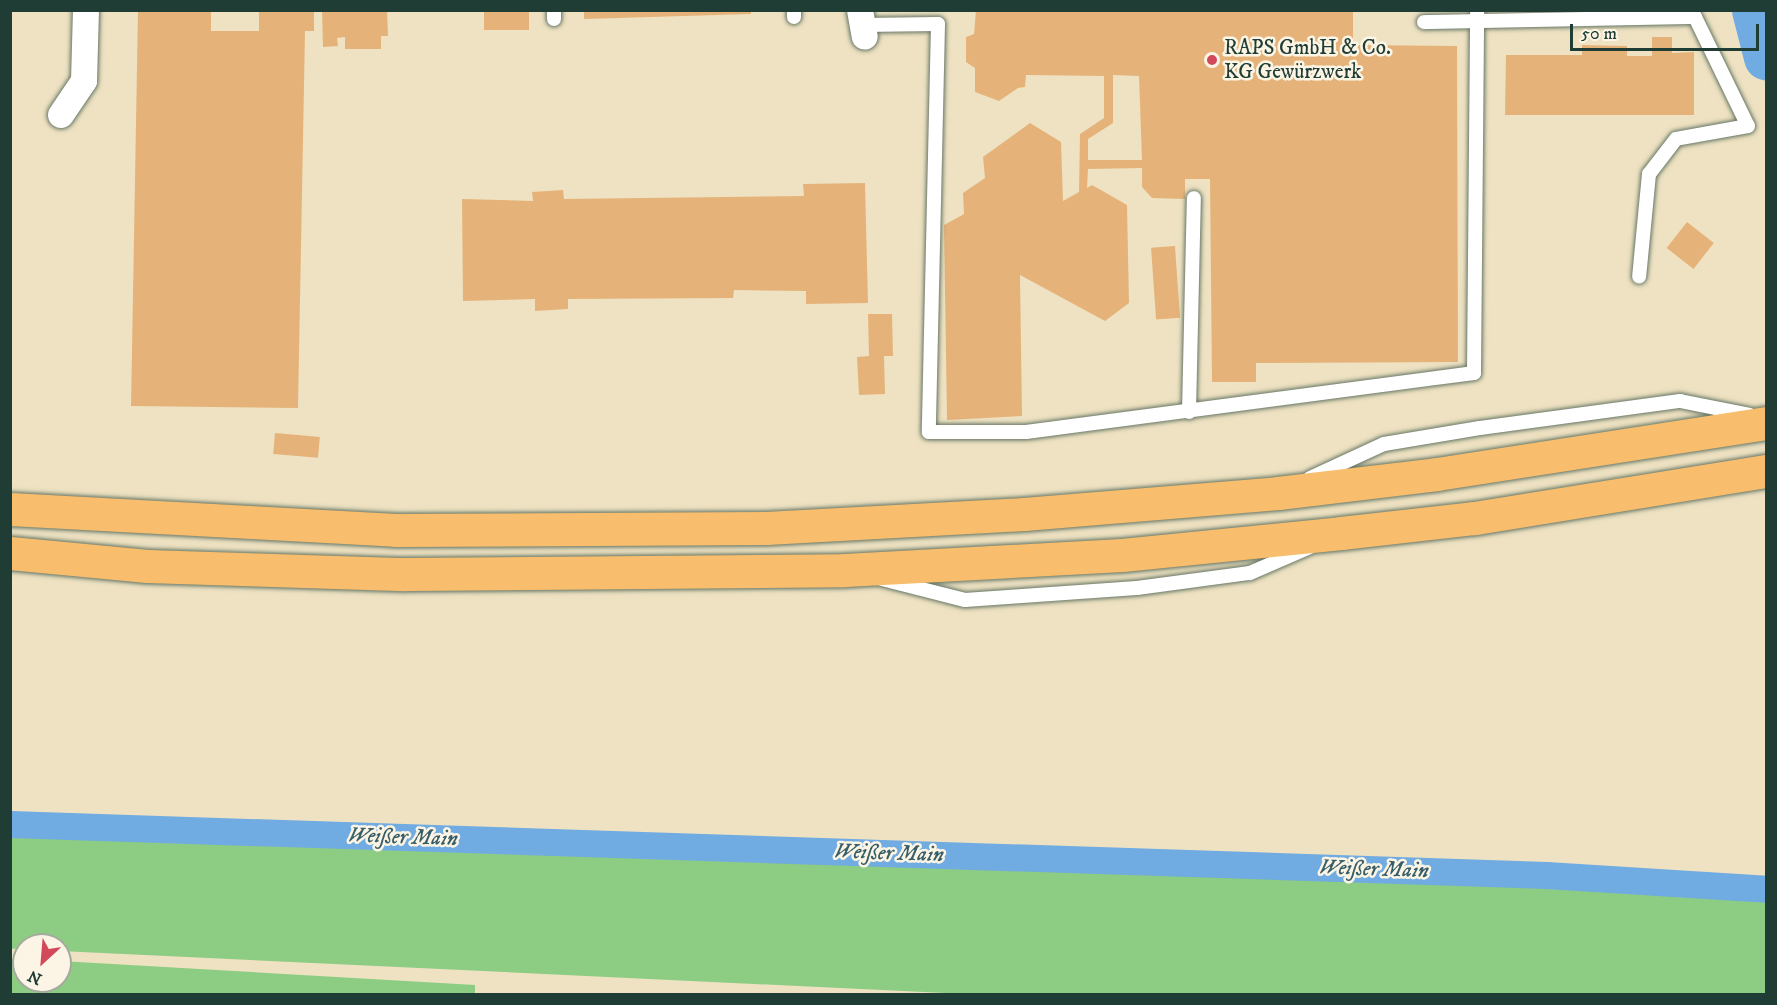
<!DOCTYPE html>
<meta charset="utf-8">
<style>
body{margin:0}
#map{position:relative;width:1777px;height:1005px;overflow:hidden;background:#eee2c2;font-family:"IM FELL DW Pica",serif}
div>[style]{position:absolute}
.green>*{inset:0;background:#8dcc83}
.canal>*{height:27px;margin:-13.5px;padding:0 13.5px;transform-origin:13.5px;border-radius:13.5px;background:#70abe1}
.river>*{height:45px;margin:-22.5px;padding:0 22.5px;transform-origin:22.5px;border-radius:22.5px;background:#70abe1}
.building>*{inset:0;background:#e5b379;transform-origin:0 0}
.roads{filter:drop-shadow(0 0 2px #677766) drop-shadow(0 0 2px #677766)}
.service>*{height:14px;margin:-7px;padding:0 7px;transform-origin:7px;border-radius:7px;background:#fff}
.minor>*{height:26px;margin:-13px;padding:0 13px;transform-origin:13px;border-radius:13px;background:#fff}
.trunk>*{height:33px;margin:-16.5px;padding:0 16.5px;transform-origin:16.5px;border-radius:16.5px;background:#f9be6d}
.dots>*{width:16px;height:16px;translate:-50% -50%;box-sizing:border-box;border:3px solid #fcf5e5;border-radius:50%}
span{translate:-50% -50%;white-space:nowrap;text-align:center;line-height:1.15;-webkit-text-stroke:5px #fcf5e5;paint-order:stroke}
.poi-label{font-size:21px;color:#1f3d34}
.left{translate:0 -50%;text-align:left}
.water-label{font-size:22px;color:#375e68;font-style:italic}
.frame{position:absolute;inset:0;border:12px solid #1f3d34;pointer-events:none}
.north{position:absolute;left:12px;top:933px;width:60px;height:60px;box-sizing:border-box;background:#fcf5e5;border:2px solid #a4ab9e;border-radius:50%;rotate:206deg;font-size:16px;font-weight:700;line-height:24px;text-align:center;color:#1f3d34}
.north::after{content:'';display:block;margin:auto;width:21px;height:27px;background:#d1495b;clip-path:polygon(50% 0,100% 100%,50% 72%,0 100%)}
.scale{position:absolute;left:1570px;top:24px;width:189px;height:27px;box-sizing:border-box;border:3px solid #1f3d34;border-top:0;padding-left:8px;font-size:18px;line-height:21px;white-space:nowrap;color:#1f3d34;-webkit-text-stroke:4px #fcf5e5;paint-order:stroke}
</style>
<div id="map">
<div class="green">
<div style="clip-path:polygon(11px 828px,1766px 883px,1766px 994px,966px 994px,60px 951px,60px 945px,11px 949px)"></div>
<div style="clip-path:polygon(10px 959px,24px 959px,24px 981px,60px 981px,60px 961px,475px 985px,475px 994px,11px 994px)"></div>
</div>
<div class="canal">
<div style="left:10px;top:824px;width:1537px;rotate:1.9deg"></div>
<div style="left:1546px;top:875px;width:220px;rotate:3.6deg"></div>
</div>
<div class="river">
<div style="left:1754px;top:10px;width:49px;rotate:75.7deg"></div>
</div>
<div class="building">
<div style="clip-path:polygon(138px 10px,211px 10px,211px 31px,259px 31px,259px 10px,314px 10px,314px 31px,305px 31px,298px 408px,131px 406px)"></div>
<div style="clip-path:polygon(322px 10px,387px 10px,388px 36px,381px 36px,381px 49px,345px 49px,345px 37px,337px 38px,338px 46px,323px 47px)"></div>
<div style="left:484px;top:10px;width:45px;height:20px"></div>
<div style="clip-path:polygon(584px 10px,751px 10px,751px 14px,584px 19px)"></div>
<div style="clip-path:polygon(evenodd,976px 10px,1353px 10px,1353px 45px,1457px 46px,1458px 362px,1256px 363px,1256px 382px,1212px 382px,1210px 179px,1185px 179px,1185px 199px,1152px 198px,1142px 187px,1142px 168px,1088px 169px,1087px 188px,1092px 185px,1127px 205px,1129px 303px,1105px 321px,1020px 275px,1022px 416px,947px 420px,944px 225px,964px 214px,963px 193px,985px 178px,983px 157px,1030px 123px,1061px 142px,1063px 201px,1079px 192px,1080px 134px,1104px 118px,1104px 76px,1026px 75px,1025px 87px,1018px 88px,999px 101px,975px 92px,975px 68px,966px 62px,966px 37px,974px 34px,976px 10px,1113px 75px,1139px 76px,1142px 160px,1088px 160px,1088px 139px,1113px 123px,1113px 75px)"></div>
<div style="clip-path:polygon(1652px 37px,1672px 37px,1672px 53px,1694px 52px,1694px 115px,1505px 115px,1506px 55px,1582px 55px,1582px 45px,1627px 46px,1627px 56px,1652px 56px)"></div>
<div style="clip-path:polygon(865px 183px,868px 303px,806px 304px,806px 291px,734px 290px,733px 298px,568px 299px,568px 309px,535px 311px,535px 299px,463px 301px,462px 199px,533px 201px,532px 192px,563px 190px,564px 199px,804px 196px,803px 184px)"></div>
<div style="left:1687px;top:222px;width:34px;height:33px;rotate:38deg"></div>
<div style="left:1175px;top:246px;width:72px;height:24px;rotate:86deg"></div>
<div style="clip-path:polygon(868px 314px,892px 314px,893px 356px,884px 356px,885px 394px,859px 395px,857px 357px,869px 356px)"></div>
<div style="left:275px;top:433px;width:45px;height:21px;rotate:5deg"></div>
</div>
<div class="roads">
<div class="service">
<div style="left:554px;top:10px;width:9px;rotate:90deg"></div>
<div style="left:794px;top:10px;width:7px;rotate:90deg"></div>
<div style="left:1424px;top:22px;width:271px;rotate:-1.1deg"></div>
<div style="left:1695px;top:17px;width:121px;rotate:64.1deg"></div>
<div style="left:1748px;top:126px;width:73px;rotate:169.8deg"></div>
<div style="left:1676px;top:139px;width:44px;rotate:127.6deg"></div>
<div style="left:1649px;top:174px;width:103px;rotate:95.5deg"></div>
<div style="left:862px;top:25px;width:76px;rotate:-0.8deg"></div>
<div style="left:938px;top:24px;width:408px;rotate:91.3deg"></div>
<div style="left:929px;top:432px;width:97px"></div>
<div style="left:1026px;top:432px;width:452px;rotate:-7.5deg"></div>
<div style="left:1474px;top:373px;width:363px;rotate:-89.5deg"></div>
<div style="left:1189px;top:412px;width:214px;rotate:-88.7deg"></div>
<div style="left:1310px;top:478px;width:81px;rotate:-24.7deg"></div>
<div style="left:1384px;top:444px;width:97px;rotate:-9.5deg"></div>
<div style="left:1480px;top:428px;width:202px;rotate:-7.7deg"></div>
<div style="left:1680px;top:401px;width:71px;rotate:11.3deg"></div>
<div style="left:882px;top:579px;width:86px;rotate:14.2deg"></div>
<div style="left:965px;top:600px;width:172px;rotate:-4deg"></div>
<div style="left:1137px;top:588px;width:114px;rotate:-7.6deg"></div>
<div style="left:1250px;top:573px;width:65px;rotate:-23.4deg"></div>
</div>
<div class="minor">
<div style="left:860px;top:10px;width:27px;rotate:80deg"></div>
<div style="left:61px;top:115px;width:41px;rotate:-55.9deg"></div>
<div style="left:84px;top:81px;width:71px;rotate:-88.4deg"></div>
</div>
<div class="trunk">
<div style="left:10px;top:509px;width:386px;rotate:3.1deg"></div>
<div style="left:395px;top:530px;width:371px;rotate:-0.3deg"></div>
<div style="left:766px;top:528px;width:258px;rotate:-3.1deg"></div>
<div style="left:1024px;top:514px;width:255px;rotate:-4.7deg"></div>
<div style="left:1278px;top:493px;width:160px;rotate:-6.8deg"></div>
<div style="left:1437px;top:474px;width:333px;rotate:-8.8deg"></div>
<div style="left:10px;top:553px;width:138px;rotate:5.4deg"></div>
<div style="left:147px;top:566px;width:259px;rotate:1.8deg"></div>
<div style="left:406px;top:574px;width:439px;rotate:-0.5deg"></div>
<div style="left:845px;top:570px;width:277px;rotate:-3.1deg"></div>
<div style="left:1122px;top:555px;width:220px;rotate:-5.7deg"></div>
<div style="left:1341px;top:533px;width:135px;rotate:-6.4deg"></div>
<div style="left:1475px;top:518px;width:295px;rotate:-9.2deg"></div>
</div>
</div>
<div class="dots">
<div style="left:1212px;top:60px;background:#d1495b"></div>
</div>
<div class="poi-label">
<span class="left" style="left:1224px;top:60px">RAPS GmbH &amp; Co.<br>KG Gewürzwerk</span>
</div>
<div class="water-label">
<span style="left:403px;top:837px;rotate:2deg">Weißer Main</span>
<span style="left:889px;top:853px;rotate:2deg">Weißer Main</span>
<span style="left:1374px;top:869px;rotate:2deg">Weißer Main</span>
</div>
<div class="frame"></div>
<div class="north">N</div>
<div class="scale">50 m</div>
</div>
